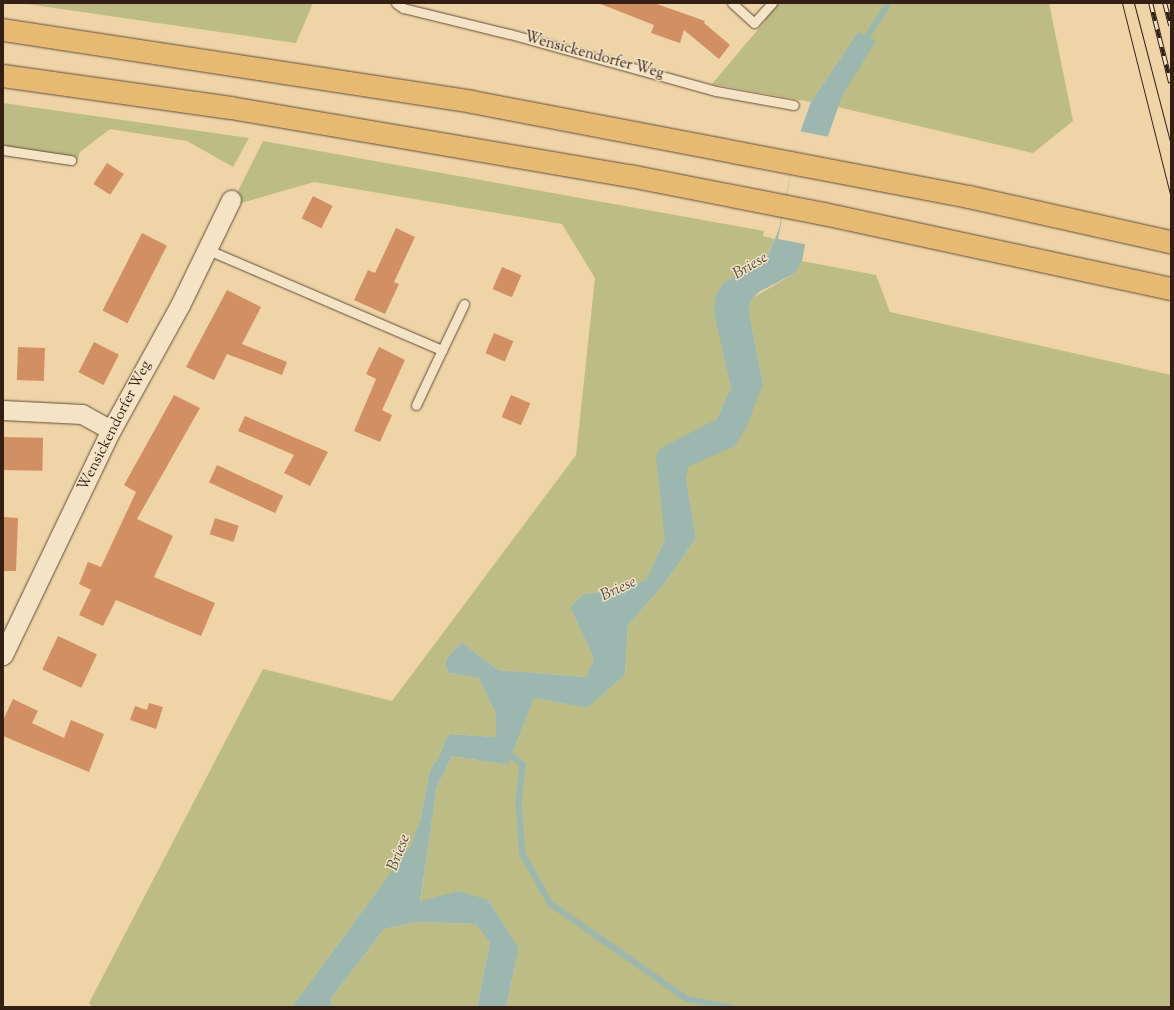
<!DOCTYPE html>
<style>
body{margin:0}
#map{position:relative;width:1174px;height:1010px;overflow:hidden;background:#eed4a6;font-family:"Sorts Mill Goudy",serif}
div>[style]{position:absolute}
.green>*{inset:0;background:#bcbc84}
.water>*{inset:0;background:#9bb7af}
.pier>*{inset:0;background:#eed4a6;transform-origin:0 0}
.stream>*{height:5.5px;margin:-2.75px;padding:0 2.75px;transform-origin:2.75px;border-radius:2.75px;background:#9bb7af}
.building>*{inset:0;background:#d28f64;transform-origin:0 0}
.roads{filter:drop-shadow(0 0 1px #624c3b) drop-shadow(0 0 1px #624c3b)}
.service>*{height:9px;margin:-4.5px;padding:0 4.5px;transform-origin:4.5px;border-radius:4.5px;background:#f4e3c5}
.minor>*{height:19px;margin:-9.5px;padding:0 9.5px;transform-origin:9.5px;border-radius:9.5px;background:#f4e3c5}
.motorway>*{height:22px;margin:-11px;padding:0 11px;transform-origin:11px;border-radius:11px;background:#e7ba73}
.tram>*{height:1px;margin:-0.5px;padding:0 0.5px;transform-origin:0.5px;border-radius:0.5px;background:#341f17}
.rail>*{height:4.5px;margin-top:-2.25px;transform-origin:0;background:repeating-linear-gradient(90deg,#f4e3c5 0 9px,#341f17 0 18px);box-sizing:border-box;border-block:1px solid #341f17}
span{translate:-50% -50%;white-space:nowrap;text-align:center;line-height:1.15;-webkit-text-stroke:3px #f4e3c5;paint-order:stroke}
.street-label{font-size:15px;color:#341f17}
.water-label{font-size:16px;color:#534d45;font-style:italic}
.frame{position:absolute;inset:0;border:4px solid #341f17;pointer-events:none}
</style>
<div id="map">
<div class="green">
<div style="clip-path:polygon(20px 3px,313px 3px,296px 43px)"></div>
<div style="clip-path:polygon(772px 3px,1049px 3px,1073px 121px,1033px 153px,838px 107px,858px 32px,811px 102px,712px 84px,765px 21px)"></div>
<div style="clip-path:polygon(3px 103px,249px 138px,233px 167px,187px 141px,110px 129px,80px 152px,76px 164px,3px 153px)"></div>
<div style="clip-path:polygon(263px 141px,764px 231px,763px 236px,775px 239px,766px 259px,723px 283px,715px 297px,731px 387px,717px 419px,703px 427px,665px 539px,646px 580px,604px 592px,584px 594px,570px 607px,594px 659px,586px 677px,498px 670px,462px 642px,445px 660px,448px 673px,479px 678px,496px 715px,496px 737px,450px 734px,446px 738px,439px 757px,430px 770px,420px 821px,410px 846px,292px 1007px,92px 1007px,89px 1003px,263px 669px,392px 701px,576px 455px,595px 278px,562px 224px,314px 182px,241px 203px,234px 199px)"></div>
<div style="clip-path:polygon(802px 261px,876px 275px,890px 312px,1171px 375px,1171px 1007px,506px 1007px,519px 948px,488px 900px,420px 902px,437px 787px,452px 756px,508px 765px,534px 698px,587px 708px,625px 675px,628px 625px,662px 587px,696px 538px,686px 477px,688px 467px,703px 460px,763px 384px,749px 312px,751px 299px,795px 273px)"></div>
<div style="clip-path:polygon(417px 922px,476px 924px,490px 943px,477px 1007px,334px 1007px,330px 1000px,384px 929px)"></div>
</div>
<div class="water">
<div style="clip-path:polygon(858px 32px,876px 41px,843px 94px,824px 147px,802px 261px,795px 273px,759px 292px,751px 300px,749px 312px,763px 384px,746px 428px,735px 446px,688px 467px,686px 477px,696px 538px,662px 587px,628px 625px,625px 675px,587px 708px,534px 698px,508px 765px,452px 756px,437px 787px,420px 901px,459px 891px,488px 900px,519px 948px,506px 1007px,477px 1007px,490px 943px,476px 924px,417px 922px,384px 929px,330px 1000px,334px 1007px,292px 1007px,410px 846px,420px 821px,430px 770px,439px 757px,446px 738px,450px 734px,496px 737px,496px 715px,479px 678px,448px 673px,445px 660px,462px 642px,498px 670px,586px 677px,594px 659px,570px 607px,584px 594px,604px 592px,646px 580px,665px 539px,656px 457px,661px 448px,717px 419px,731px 387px,714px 313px,715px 297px,723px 283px,766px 259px,769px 253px,779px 229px,798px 138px,811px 102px)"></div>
</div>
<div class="pier">
<div style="left:799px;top:131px;width:31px;height:110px;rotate:11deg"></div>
</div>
<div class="stream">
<div style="left:863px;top:43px;width:48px;rotate:-57deg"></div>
<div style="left:506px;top:751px;width:22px;rotate:39deg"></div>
<div style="left:523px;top:765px;width:41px;rotate:95.6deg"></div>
<div style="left:519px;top:806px;width:48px;rotate:85.2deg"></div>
<div style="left:523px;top:854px;width:56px;rotate:61.1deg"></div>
<div style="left:550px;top:903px;width:167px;rotate:35deg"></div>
<div style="left:687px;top:999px;width:44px;rotate:10.5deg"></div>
</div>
<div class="building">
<div style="clip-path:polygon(598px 3px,654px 3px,705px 21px,704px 23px,730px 45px,719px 59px,684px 30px,680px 43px,651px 33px,654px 25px)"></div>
<div style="left:107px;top:163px;width:20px;height:25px;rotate:33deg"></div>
<div style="left:313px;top:196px;width:22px;height:25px;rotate:27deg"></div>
<div style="clip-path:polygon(396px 228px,415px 237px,394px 282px,399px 284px,385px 314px,354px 300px,368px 270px,375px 273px)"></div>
<div style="left:142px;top:233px;width:28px;height:87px;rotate:27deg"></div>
<div style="left:502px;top:267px;width:21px;height:24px;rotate:23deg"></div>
<div style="clip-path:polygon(227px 290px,261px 307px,242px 344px,287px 362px,282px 375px,227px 354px,214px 380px,186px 367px)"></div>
<div style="left:494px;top:333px;width:21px;height:22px;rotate:23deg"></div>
<div style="left:94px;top:342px;width:28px;height:34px;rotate:27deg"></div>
<div style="left:18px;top:347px;width:27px;height:33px;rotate:2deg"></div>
<div style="clip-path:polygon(379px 347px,405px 360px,382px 410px,392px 415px,380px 442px,354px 431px,376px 379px,366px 374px)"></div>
<div style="clip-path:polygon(174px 395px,200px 408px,137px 519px,173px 536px,154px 577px,215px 603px,201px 636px,116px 600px,103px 626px,79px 615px,91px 590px,79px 584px,88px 562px,101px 567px,136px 492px,124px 485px)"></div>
<div style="left:511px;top:395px;width:21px;height:24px;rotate:23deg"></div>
<div style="clip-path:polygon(245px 416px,328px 452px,310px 486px,284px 473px,294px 455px,238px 431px)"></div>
<div style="left:3px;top:437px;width:40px;height:33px;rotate:1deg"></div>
<div style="left:217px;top:465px;width:73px;height:19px;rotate:25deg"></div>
<div style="clip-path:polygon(3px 517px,18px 518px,16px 571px,3px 571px)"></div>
<div style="left:215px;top:518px;width:25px;height:17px;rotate:18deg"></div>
<div style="left:58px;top:636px;width:43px;height:37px;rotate:25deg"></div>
<div style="clip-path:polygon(13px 699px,38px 711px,32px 723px,64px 738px,71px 720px,104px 734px,89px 772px,3px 736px,3px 720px)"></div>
<div style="clip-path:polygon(149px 703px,163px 707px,156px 729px,130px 720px,135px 706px,147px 710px)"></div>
</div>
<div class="roads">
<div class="service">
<div style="left:396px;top:3px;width:9px;rotate:36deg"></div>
<div style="left:403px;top:8px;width:110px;rotate:13.7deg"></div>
<div style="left:510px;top:34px;width:214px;rotate:15.5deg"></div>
<div style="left:716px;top:91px;width:79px;rotate:10.2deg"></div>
<div style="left:732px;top:3px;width:30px;rotate:42deg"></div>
<div style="left:754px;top:23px;width:27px;rotate:-48deg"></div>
<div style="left:3px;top:150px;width:69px;rotate:8.4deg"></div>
<div style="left:206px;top:249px;width:257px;rotate:23.2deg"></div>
<div style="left:442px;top:350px;width:51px;rotate:-64.4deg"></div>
<div style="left:416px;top:405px;width:61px;rotate:-64.7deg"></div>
</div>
<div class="minor">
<div style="left:3px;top:410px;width:79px;rotate:2.9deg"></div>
<div style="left:82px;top:414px;width:33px;rotate:29deg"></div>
<div style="left:3px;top:655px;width:250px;rotate:-64.4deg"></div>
<div style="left:111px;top:430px;width:143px;rotate:-61.1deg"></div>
<div style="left:180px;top:305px;width:117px;rotate:-64.1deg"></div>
</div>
<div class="motorway">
<div style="left:3px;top:30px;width:474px;rotate:8.7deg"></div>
<div style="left:472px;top:102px;width:506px;rotate:10.82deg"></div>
<div style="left:969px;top:197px;width:207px;rotate:12.6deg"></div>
<div style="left:3px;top:76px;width:230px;rotate:8deg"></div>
<div style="left:231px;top:108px;width:405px;rotate:9.7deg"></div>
<div style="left:630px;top:176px;width:198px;rotate:11.1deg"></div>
<div style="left:824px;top:214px;width:355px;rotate:12.2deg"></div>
</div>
</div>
<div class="tram">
<div style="left:1122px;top:3px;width:201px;rotate:75.9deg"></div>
<div style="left:1134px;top:3px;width:147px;rotate:75.4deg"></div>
</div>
<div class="rail">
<div style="left:1151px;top:3px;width:82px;rotate:76deg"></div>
<div style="left:1165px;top:3px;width:23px;rotate:75deg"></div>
</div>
<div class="street-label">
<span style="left:594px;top:56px;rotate:15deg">Wensickendorfer Weg</span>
<span style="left:115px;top:426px;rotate:-63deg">Wensickendorfer Weg</span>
</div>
<div class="water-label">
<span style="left:751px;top:267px;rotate:-31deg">Briese</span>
<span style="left:619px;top:590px;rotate:-25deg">Briese</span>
<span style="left:400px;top:853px;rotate:-69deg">Briese</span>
</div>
<div class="frame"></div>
</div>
